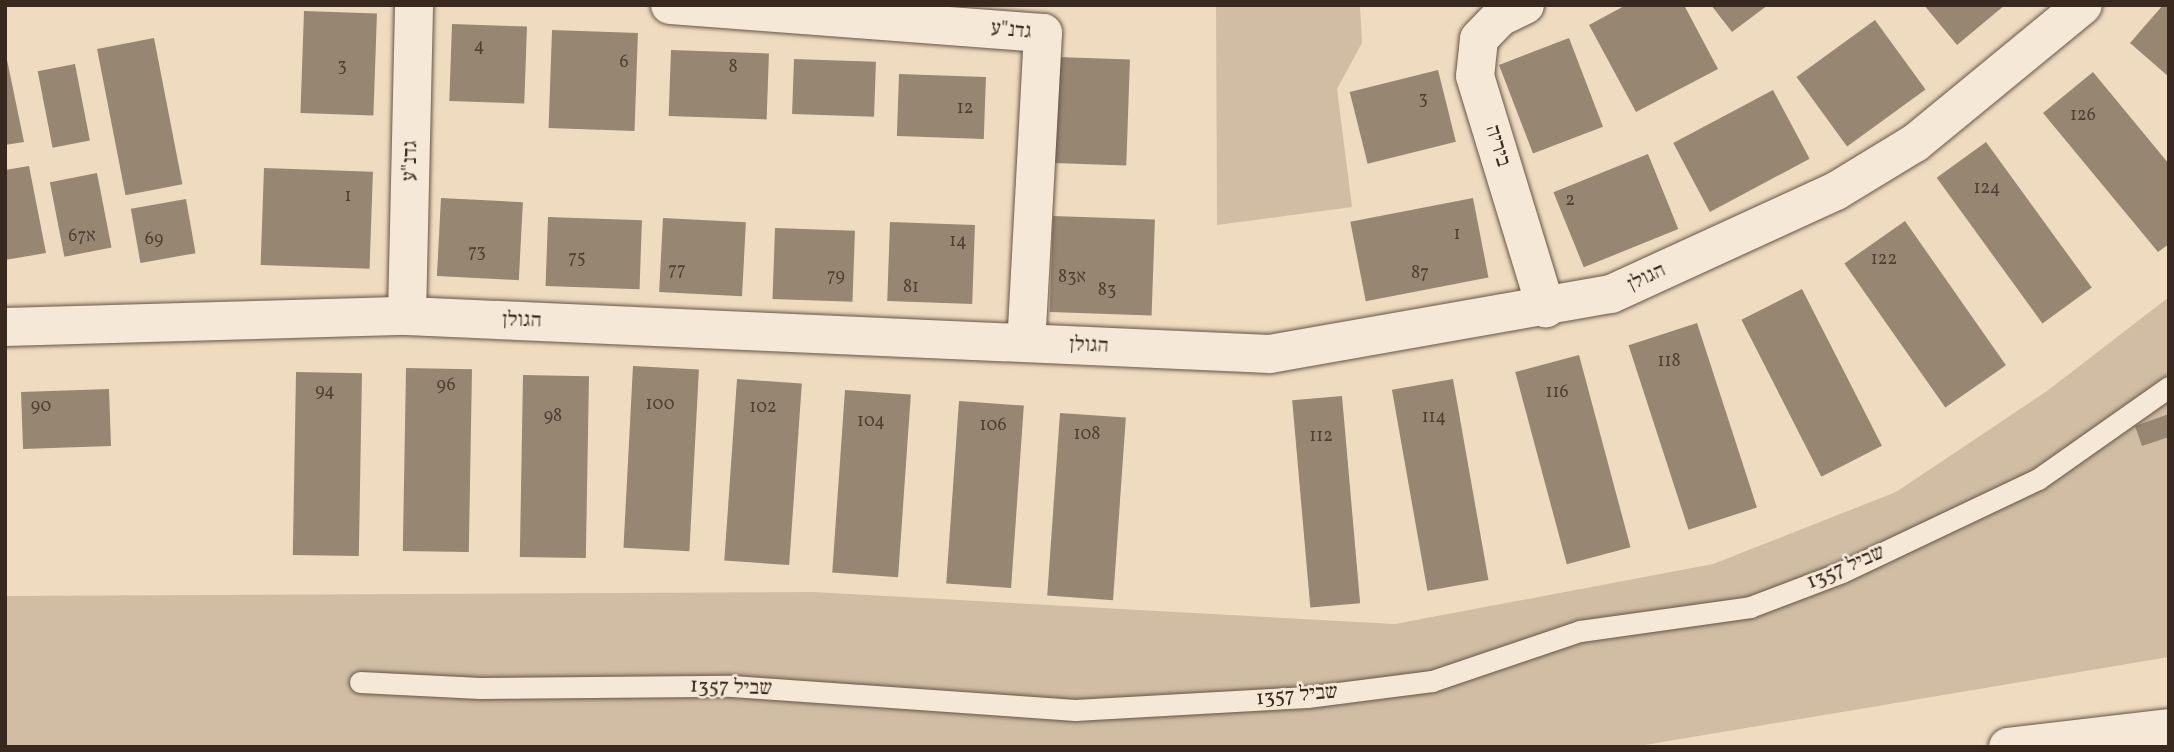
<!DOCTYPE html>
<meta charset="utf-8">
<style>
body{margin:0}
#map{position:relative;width:2174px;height:752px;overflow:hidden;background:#efdcc0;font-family:Vollkorn,"Frank Ruhl Libre",serif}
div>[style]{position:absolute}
.green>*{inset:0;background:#d0bda4}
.building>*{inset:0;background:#978672;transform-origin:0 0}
.roads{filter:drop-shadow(0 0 2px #665546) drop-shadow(0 0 2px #665546)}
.service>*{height:21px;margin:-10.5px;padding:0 10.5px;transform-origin:10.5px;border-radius:10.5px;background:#f5e8d6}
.minor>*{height:38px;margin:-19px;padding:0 19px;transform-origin:19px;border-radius:19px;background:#f5e8d6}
.tertiary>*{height:38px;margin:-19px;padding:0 19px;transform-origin:19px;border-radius:19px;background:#f5e8d6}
span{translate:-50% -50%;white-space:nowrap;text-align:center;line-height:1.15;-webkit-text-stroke:5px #f5e8d6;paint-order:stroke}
.number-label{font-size:18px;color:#504032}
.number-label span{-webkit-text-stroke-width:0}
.street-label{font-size:21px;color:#38281d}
.frame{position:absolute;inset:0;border:7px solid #38281d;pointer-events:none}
</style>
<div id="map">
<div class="green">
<div style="clip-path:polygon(1216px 5px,1360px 5px,1362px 43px,1337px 89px,1352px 207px,1217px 225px)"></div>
<div style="clip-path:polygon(2169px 297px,2169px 657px,1633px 747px,5px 747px,5px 596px,813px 592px,1395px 624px,1713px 564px,1896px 492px,2047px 391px)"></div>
</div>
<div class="building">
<div style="clip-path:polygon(1626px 5px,1684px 5px,1718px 69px,1636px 112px,1589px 25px)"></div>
<div style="clip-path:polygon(1711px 5px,1768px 5px,1732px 32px)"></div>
<div style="clip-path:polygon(1924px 5px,2005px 5px,1957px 45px)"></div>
<div style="clip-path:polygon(2163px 5px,2169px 5px,2169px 77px,2130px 43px)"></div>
<div style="left:304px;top:11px;width:73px;height:102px;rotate:2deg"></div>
<div style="left:1875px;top:20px;width:86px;height:97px;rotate:54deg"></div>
<div style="left:452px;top:24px;width:75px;height:77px;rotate:2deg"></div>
<div style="left:552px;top:30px;width:86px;height:98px;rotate:2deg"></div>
<div style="left:154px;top:38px;width:149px;height:58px;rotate:79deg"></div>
<div style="left:1569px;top:38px;width:95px;height:75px;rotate:69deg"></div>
<div style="clip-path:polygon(5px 50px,24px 142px,5px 145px)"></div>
<div style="left:671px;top:50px;width:98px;height:66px;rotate:2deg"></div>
<div style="left:1057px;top:57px;width:73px;height:106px;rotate:2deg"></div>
<div style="left:794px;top:59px;width:82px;height:55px;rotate:2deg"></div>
<div style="left:75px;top:64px;width:78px;height:38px;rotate:79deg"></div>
<div style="left:1438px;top:70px;width:74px;height:91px;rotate:76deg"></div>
<div style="clip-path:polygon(2093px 72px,2169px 164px,2169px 244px,2158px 252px,2043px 113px)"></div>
<div style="left:899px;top:74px;width:87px;height:62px;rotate:2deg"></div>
<div style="left:1773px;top:90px;width:78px;height:113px;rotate:62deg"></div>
<div style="left:1986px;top:142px;width:180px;height:61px;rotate:54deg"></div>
<div style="left:1648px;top:154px;width:81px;height:102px;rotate:68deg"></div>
<div style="clip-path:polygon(29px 166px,46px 253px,5px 260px,5px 170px)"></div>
<div style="left:264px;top:168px;width:109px;height:97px;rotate:2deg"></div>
<div style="left:97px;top:173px;width:76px;height:48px;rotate:79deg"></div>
<div style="left:441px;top:198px;width:82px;height:78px;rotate:3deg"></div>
<div style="left:1473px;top:198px;width:81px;height:125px;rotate:79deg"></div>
<div style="left:186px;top:199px;width:55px;height:56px;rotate:80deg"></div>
<div style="left:1053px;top:216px;width:102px;height:96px;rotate:2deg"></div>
<div style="left:548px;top:217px;width:94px;height:69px;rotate:2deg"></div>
<div style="left:663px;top:218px;width:83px;height:74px;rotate:3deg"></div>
<div style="left:1905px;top:221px;width:176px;height:74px;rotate:55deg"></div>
<div style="left:890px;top:222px;width:85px;height:79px;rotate:2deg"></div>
<div style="left:775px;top:228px;width:80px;height:71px;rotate:2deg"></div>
<div style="left:1802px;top:289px;width:176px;height:68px;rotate:63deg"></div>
<div style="left:1697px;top:323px;width:194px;height:72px;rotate:72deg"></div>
<div style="left:1579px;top:355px;width:199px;height:66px;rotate:75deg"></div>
<div style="left:633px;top:366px;width:66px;height:182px;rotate:3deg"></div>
<div style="left:406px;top:368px;width:66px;height:183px;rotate:1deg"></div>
<div style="left:296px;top:372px;width:66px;height:183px;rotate:1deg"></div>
<div style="left:523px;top:375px;width:66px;height:182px;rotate:1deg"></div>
<div style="left:737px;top:379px;width:65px;height:182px;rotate:4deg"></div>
<div style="left:1453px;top:379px;width:204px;height:62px;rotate:80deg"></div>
<div style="left:109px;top:389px;width:57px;height:88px;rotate:88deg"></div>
<div style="left:845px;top:390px;width:66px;height:183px;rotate:4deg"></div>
<div style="left:1342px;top:396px;width:208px;height:50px;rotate:85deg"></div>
<div style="left:959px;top:401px;width:65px;height:183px;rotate:4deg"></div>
<div style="left:1060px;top:413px;width:66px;height:183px;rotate:4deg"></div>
<div style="clip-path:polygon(2169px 414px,2169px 437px,2142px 446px,2135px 426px)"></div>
</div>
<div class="roads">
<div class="service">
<div style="left:360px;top:682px;width:120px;rotate:2.9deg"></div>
<div style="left:480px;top:688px;width:252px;rotate:-0.5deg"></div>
<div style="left:732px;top:686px;width:344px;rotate:4deg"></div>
<div style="left:1075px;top:710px;width:232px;rotate:-3.2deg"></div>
<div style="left:1307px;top:697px;width:126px;rotate:-7.3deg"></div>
<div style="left:1432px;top:681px;width:156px;rotate:-18.7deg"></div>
<div style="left:1580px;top:631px;width:172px;rotate:-8deg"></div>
<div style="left:1750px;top:607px;width:98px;rotate:-20.8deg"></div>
<div style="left:1842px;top:572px;width:217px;rotate:-25.4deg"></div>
<div style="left:2038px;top:479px;width:160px;rotate:-35.1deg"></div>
</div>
<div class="minor">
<div style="left:670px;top:5px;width:374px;rotate:4.3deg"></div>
<div style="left:1043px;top:33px;width:310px;rotate:93.1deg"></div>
<div style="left:1525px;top:5px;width:28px;rotate:154deg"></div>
<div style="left:1500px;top:17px;width:30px;rotate:134deg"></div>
<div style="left:1479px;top:39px;width:37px;rotate:96deg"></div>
<div style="left:1475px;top:76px;width:243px;rotate:73deg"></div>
<div style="left:407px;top:316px;width:311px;rotate:-88.7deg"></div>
<div style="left:5px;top:327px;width:402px;rotate:-1.6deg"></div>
<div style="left:407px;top:316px;width:864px;rotate:2.52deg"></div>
<div style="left:1270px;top:354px;width:346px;rotate:-10deg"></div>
<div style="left:1611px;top:294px;width:247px;rotate:-24.6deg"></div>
<div style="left:1836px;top:191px;width:92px;rotate:-31.3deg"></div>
<div style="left:1915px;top:143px;width:217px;rotate:-39.4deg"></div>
</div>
<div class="tertiary">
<div style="left:2008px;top:747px;width:162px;rotate:-6.7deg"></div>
</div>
</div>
<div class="number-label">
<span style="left:479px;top:47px">4</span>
<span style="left:624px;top:63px">6</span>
<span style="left:342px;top:67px">3</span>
<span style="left:733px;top:68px">8</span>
<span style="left:1423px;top:100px">3</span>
<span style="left:965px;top:109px">12</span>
<span style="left:2083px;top:116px">126</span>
<span style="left:1987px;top:189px">124</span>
<span style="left:348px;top:197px">1</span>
<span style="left:1570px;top:201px">2</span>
<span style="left:1457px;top:235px">1</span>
<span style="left:82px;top:237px">67א</span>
<span style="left:154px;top:240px">69</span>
<span style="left:958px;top:242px">14</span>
<span style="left:477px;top:253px">73</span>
<span style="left:577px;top:259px">75</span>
<span style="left:1884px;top:260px">122</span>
<span style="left:677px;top:271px">77</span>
<span style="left:1420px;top:274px">87</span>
<span style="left:836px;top:277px">79</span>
<span style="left:1072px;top:278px">83א</span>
<span style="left:911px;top:288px">81</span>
<span style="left:1107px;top:291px">83</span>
<span style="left:1669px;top:362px">118</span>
<span style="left:446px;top:386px">96</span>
<span style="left:325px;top:392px">94</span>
<span style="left:1557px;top:393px">116</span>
<span style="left:660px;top:405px">100</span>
<span style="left:41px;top:407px">90</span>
<span style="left:763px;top:408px">102</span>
<span style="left:553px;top:417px">98</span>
<span style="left:1434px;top:418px">114</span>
<span style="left:871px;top:422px">104</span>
<span style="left:993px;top:426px">106</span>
<span style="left:1087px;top:435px">108</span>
<span style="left:1321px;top:437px">112</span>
</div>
<div class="street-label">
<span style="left:1011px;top:31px;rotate:5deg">גדנ"ע</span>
<span style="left:1497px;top:146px;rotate:73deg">ביריה</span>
<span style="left:411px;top:161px;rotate:-89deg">גדנ"ע</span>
<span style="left:1647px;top:278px;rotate:-25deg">הגולן</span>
<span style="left:522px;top:321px;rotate:2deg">הגולן</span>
<span style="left:1089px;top:346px;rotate:3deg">הגולן</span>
<span style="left:1846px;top:568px;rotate:-23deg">שביל 1357</span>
<span style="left:731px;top:688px;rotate:2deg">שביל 1357</span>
<span style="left:1297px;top:696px;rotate:-5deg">שביל 1357</span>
</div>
<div class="frame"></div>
</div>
